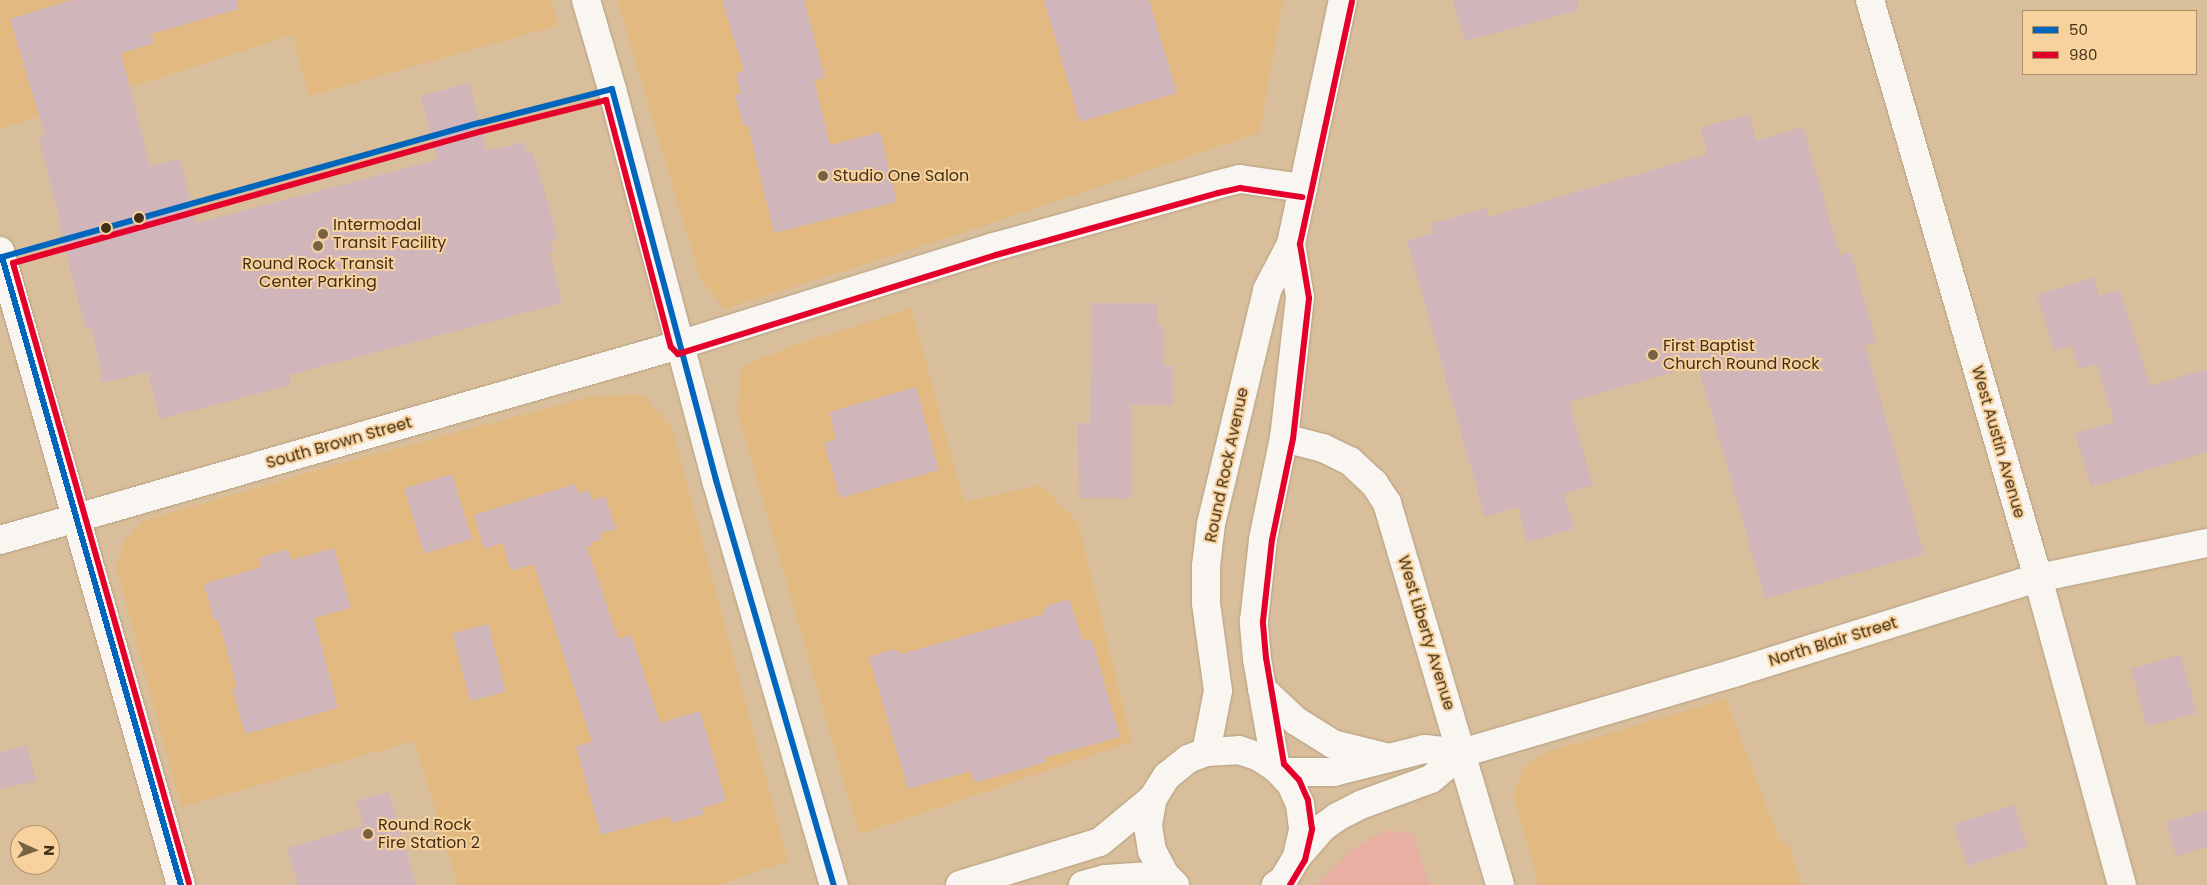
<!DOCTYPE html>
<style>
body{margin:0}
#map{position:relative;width:2207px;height:885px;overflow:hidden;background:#d8be9a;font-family:Poppins,sans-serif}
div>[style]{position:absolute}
.built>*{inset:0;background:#e2ba81}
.green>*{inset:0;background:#e8b0a2}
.building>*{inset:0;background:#d0b6ba;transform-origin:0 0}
.roads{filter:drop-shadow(0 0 1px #b39f82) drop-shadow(0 0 1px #b39f82)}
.minor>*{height:28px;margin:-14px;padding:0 14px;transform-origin:14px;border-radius:14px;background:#f9f5f0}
.tertiary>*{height:28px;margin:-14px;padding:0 14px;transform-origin:14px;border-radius:14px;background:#f9f5f0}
.bus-1>*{height:6px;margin:-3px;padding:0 3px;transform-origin:3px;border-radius:3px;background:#0065bd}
.bus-2>*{height:6px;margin:-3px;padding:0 3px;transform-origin:3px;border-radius:3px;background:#e4002b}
.dots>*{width:14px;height:14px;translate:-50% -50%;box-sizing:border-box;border:2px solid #f8d29e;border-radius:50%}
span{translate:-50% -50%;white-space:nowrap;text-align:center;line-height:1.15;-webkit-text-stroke:4px #f8d29e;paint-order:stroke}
.poi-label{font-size:16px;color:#433014}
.left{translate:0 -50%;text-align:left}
.street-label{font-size:16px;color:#433014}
.legend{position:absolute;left:2022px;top:10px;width:175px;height:65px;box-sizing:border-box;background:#f8d29e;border:1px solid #b09167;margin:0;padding:6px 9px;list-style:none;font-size:15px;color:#433014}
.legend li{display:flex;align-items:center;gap:10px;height:25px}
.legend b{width:25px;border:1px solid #b09167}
.north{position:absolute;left:10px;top:825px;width:50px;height:50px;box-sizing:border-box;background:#f8d29e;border:1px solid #b09167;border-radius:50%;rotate:92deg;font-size:14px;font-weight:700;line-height:20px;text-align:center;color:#433014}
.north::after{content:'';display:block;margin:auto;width:18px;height:22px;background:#776243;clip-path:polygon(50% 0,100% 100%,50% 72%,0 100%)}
</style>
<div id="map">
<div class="built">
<div style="clip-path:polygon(0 0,551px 0,559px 25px,309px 96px,292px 35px,0 129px)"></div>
<div style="clip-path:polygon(617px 0,1283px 0,1260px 132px,971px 230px,725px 309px,700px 278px)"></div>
<div style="clip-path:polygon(911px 308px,964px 502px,1041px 485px,1078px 523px,1132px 742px,859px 834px,737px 411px,741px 367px,786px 348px)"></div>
<div style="clip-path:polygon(642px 394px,672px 428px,788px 861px,719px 885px,458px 885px,414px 741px,181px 807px,116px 566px,125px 540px,143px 521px,338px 464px,590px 397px)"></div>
<div style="clip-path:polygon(1726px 699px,1778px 837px,1789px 846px,1801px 885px,1539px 885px,1513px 795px,1522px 770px,1544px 753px)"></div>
</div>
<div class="green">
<div style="clip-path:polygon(1386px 830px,1414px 834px,1429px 885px,1316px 885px,1354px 848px)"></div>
</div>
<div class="building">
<div style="clip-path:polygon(72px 0,237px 0,238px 9px,151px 34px,154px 43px,121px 53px,150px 166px,180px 159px,196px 223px,437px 160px,421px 96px,469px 83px,487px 151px,524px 142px,527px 153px,533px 152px,558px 238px,551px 240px,554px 252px,550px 253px,562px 303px,289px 375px,291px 385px,160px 419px,148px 372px,103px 383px,92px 327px,86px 329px,58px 222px,60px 221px,38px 136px,45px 135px,10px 19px)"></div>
<div style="clip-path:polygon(722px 0,804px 0,825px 78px,814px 80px,830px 145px,880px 132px,897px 202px,774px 233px,748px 125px,743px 126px,735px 95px,741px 93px,736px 73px,744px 71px)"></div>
<div style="clip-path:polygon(1044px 0,1149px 0,1177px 93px,1080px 122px)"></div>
<div style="clip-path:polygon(1453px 0,1577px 0,1579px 10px,1465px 41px)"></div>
<div style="clip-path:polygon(1749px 114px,1756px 141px,1803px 127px,1840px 255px,1851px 253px,1876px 342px,1865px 345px,1924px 554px,1765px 599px,1698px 365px,1569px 402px,1593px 485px,1564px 494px,1574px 529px,1527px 542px,1518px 507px,1485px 517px,1407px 241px,1433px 233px,1430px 224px,1486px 208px,1489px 217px,1708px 154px,1701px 128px)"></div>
<div style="clip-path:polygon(2093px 277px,2099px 296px,2120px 290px,2150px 386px,2207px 369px,2207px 452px,2091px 487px,2075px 433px,2114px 422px,2097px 364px,2079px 369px,2071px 345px,2054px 351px,2037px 295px)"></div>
<div style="clip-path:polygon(1092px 303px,1158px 303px,1158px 326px,1164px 326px,1164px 366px,1173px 366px,1173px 405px,1131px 405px,1132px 498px,1079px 498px,1078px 423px,1090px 423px)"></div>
<div style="clip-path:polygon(916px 387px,939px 470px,840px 498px,824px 443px,836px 439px,829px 412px)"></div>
<div style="left:452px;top:474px;width:68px;height:50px;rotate:73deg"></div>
<div style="clip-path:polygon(575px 484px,578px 493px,589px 490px,592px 500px,605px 496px,616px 529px,600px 533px,602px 539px,591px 543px,592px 546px,587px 547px,618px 639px,631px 635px,660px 723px,700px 711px,726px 801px,702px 808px,705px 814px,671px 823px,670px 816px,601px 835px,576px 746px,592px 742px,534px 564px,511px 571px,503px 543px,484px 549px,474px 515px)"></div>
<div style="clip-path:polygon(334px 548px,351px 608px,314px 618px,338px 708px,245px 734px,232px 688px,237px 687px,218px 619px,214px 620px,204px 584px,261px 567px,259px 558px,288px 549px,291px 560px)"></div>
<div style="clip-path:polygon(1069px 599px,1083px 641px,1092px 640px,1120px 737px,1044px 758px,1045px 762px,975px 783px,971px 771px,908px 789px,869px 657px,895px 649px,901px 654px,1043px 614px,1046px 606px)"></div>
<div style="left:488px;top:624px;width:70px;height:37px;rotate:75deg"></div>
<div style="left:2181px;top:655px;width:60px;height:52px;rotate:75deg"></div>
<div style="clip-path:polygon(27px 745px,36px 781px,0 789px,0 752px)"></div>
<div style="clip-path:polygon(389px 792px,416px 885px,298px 885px,287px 848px,363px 826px,356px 801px)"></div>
<div style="left:2014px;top:805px;width:44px;height:63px;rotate:72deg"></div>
<div style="clip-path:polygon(2207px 810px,2207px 847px,2176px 856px,2166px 822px)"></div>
</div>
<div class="roads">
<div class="minor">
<div style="left:586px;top:0;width:93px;rotate:73.7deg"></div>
<div style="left:612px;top:89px;width:405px;rotate:75.1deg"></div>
<div style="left:716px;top:480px;width:422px;rotate:73.8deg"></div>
<div style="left:1870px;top:0;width:602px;rotate:73.79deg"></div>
<div style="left:2038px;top:578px;width:318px;rotate:74.7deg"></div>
<div style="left:0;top:251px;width:659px;rotate:74.07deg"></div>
<div style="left:1284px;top:438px;width:40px;rotate:14.4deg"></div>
<div style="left:1323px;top:448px;width:30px;rotate:26deg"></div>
<div style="left:1350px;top:461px;width:33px;rotate:43deg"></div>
<div style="left:1374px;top:483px;width:24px;rotate:57deg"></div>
<div style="left:1387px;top:503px;width:398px;rotate:73.5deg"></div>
<div style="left:0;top:540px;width:706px;rotate:-16.02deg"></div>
<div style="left:679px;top:345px;width:330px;rotate:-17.3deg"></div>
<div style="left:994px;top:247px;width:230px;rotate:-15.6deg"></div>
<div style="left:1216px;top:185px;width:25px;rotate:-14deg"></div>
<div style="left:1240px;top:179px;width:64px;rotate:8.1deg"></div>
<div style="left:1262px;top:689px;width:47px;rotate:43.3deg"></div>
<div style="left:1296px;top:721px;width:44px;rotate:31.9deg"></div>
<div style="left:1333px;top:744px;width:54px;rotate:14deg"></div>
<div style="left:1280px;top:772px;width:54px"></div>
<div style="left:1334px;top:772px;width:94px;rotate:-14.2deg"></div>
<div style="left:1425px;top:749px;width:37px;rotate:6deg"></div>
<div style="left:1462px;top:753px;width:284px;rotate:-16.4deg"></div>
<div style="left:1734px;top:673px;width:318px;rotate:-17.4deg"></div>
<div style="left:2038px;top:578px;width:173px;rotate:-11.7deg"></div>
<div style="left:1297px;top:857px;width:38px;rotate:-49deg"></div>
<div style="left:1322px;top:828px;width:19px;rotate:-36deg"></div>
<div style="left:1337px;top:817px;width:29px;rotate:-27deg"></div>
<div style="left:1363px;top:804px;width:72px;rotate:-20.2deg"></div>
<div style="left:1431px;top:779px;width:40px;rotate:-40deg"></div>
</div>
<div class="tertiary">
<div style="left:1206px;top:752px;width:62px;rotate:-78.9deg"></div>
<div style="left:1218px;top:691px;width:89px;rotate:-97.8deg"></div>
<div style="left:1206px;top:603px;width:37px;rotate:-90deg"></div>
<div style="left:1206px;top:566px;width:42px;rotate:-83.2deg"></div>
<div style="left:1211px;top:524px;width:241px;rotate:-76.5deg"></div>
<div style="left:1267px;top:290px;width:52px;rotate:-62.4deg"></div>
<div style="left:1291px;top:244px;width:249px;rotate:-78deg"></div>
<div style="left:1276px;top:768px;width:111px;rotate:-99.9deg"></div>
<div style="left:1257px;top:659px;width:38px;rotate:-95deg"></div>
<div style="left:1254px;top:621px;width:82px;rotate:-83.7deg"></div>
<div style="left:1263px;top:539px;width:103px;rotate:-78.3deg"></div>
<div style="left:1284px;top:438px;width:142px;rotate:-83.5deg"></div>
<div style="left:1300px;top:297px;width:54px;rotate:-99.6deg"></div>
<div style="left:960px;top:885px;width:146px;rotate:-17.1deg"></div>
<div style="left:1100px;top:842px;width:69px;rotate:-39.7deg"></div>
<div style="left:1083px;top:885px;width:23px;rotate:-15deg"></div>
<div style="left:1105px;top:879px;width:60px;rotate:-3.8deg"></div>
<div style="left:1175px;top:885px;width:14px;rotate:-135deg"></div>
<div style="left:1165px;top:875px;width:27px;rotate:-118deg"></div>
<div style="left:1152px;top:851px;width:26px;rotate:-99deg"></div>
<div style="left:1148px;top:825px;width:27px;rotate:-80deg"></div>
<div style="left:1153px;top:798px;width:26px;rotate:-58deg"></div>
<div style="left:1167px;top:776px;width:27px;rotate:-39deg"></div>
<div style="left:1188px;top:759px;width:19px;rotate:-21deg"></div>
<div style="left:1206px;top:752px;width:33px;rotate:-3deg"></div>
<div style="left:1239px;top:750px;width:21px;rotate:19deg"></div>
<div style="left:1259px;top:757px;width:20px;rotate:33deg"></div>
<div style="left:1276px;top:768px;width:22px;rotate:47deg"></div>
<div style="left:1291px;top:784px;width:22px;rotate:66deg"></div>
<div style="left:1300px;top:804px;width:26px;rotate:83deg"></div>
<div style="left:1303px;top:830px;width:28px;rotate:103deg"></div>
<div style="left:1297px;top:857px;width:27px;rotate:121deg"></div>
<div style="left:1283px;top:880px;width:9px;rotate:144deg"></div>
</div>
</div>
<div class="bus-1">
<div style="left:612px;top:89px;width:405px;rotate:75.1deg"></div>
<div style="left:716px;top:480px;width:422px;rotate:73.8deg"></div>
<div style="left:2px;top:257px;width:653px;rotate:74.09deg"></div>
<div style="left:2px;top:257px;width:496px;rotate:-15.7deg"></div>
<div style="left:480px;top:123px;width:136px;rotate:-14.4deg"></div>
</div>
<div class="bus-2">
<div style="left:189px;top:883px;width:644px;rotate:-105.85deg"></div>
<div style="left:13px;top:263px;width:487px;rotate:-15.7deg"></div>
<div style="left:482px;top:131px;width:128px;rotate:-14deg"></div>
<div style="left:606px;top:100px;width:255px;rotate:75.3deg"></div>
<div style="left:671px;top:347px;width:10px;rotate:45deg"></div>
<div style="left:678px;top:354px;width:333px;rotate:-17.3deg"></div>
<div style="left:996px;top:255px;width:230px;rotate:-15.6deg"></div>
<div style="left:1218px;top:193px;width:23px;rotate:-13deg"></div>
<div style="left:1240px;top:188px;width:63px;rotate:8.3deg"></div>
<div style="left:1290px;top:885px;width:29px;rotate:-59deg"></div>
<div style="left:1305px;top:860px;width:32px;rotate:-77deg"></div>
<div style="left:1312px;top:829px;width:29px;rotate:-98deg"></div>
<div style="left:1308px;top:800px;width:22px;rotate:-114deg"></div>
<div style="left:1299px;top:780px;width:22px;rotate:-133deg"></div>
<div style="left:1284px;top:764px;width:108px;rotate:-99.6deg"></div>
<div style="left:1266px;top:658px;width:37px;rotate:-95deg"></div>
<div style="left:1263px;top:621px;width:81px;rotate:-83.7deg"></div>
<div style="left:1272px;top:540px;width:103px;rotate:-78.3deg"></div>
<div style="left:1293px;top:439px;width:142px;rotate:-83.5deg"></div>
<div style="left:1309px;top:298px;width:55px;rotate:-99.5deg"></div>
<div style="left:1300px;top:244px;width:248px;rotate:-77.9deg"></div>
</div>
<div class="dots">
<div style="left:823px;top:176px;background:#776243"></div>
<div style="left:139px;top:218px;background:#433014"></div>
<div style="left:106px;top:228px;background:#433014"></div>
<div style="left:323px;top:234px;background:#776243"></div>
<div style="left:318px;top:246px;background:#776243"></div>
<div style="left:1653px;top:355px;background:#776243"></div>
<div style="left:368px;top:834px;background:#776243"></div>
</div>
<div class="poi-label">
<span class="left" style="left:833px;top:176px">Studio One Salon</span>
<span class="left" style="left:333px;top:234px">Intermodal<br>Transit Facility</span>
<span style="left:318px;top:273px">Round Rock Transit<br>Center Parking</span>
<span class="left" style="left:1663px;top:355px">First Baptist<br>Church Round Rock</span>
<span class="left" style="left:378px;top:834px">Round Rock<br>Fire Station 2</span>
</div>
<div class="street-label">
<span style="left:1998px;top:442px;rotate:74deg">West Austin Avenue</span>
<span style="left:339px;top:443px;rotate:-16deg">South Brown Street</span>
<span style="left:1227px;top:465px;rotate:-78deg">Round Rock Avenue</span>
<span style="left:1426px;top:633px;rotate:73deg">West Liberty Avenue</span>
<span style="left:1833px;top:642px;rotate:-17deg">North Blair Street</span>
</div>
<ul class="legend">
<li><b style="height:6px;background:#0065bd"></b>50</li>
<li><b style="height:6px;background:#e4002b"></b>980</li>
</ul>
<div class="north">N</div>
</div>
